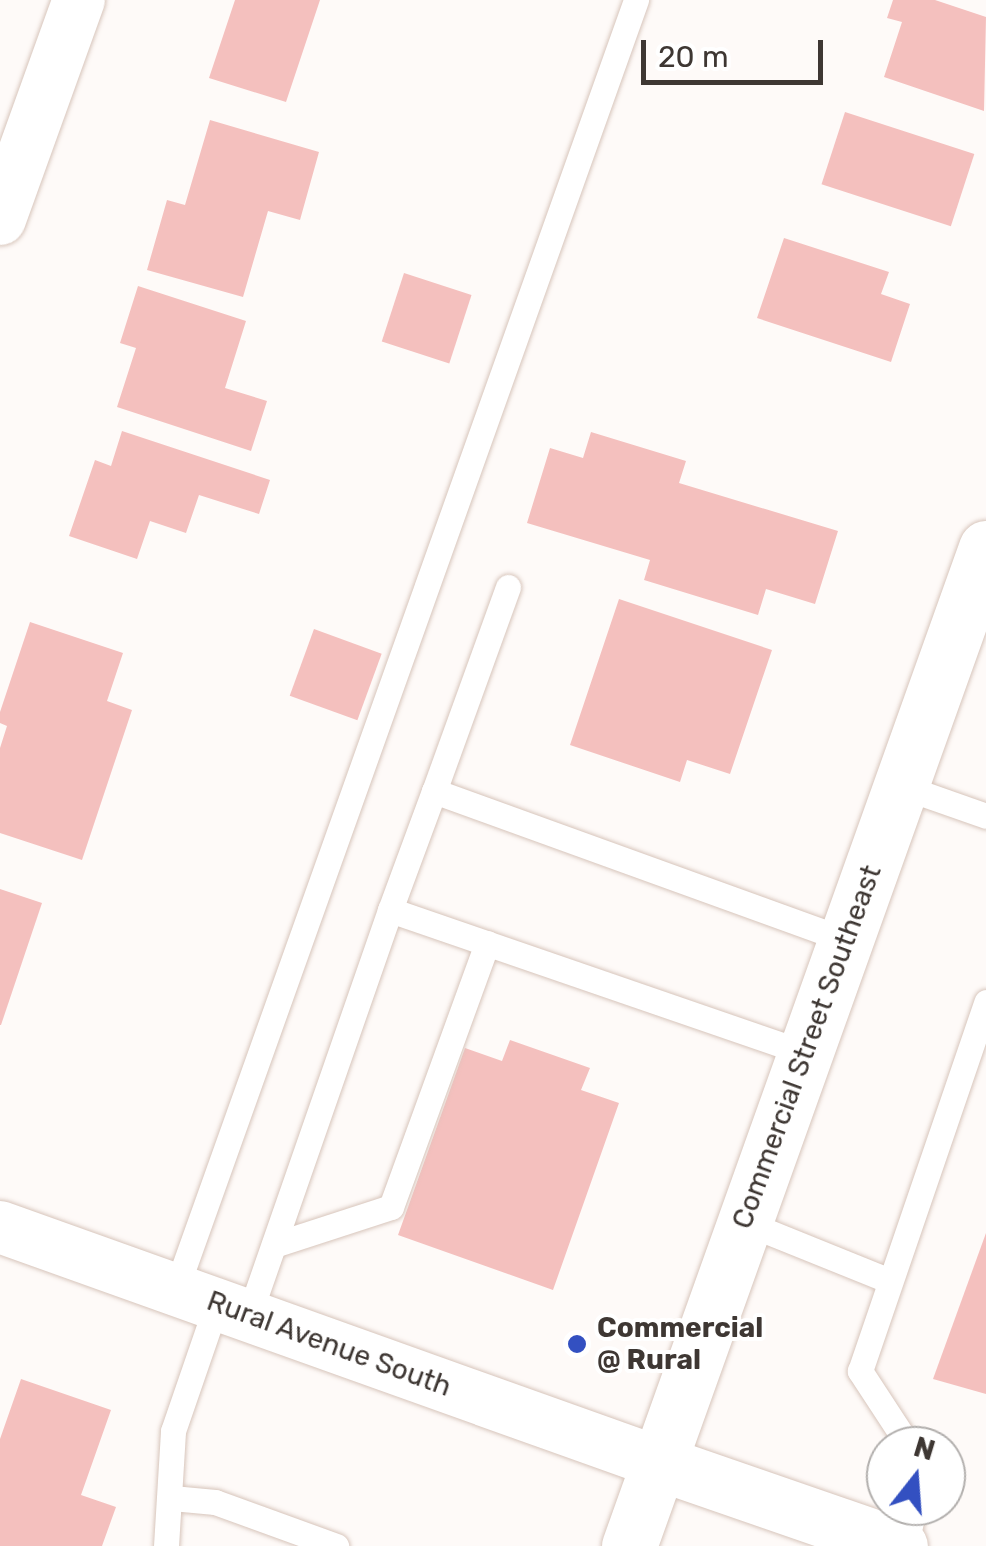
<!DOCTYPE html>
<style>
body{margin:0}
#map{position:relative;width:986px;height:1546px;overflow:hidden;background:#fefaf8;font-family:Rubik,sans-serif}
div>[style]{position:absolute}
.building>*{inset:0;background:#f4c0be;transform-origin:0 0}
.roads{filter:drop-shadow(0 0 2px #d7c5bb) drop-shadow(0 0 2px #d7c5bb)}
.lane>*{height:25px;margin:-12.5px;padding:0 12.5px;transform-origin:12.5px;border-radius:12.5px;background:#fff}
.street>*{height:52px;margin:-26px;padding:0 26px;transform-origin:26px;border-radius:26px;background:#fff}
.secondary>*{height:55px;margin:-27.5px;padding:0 27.5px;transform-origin:27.5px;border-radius:27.5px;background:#fff}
.primary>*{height:55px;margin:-27.5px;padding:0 27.5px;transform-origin:27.5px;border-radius:27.5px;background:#fff}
.dots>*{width:28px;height:28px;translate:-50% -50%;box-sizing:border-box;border:5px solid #fff;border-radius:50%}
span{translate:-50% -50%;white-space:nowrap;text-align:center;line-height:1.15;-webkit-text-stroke:8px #fff;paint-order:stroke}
.street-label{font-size:28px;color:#3e3733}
.poi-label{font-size:28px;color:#3e3733;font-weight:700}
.left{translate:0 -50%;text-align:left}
.north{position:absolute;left:866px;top:1426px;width:100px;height:100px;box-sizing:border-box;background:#fff;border:2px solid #b2afad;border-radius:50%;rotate:17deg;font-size:28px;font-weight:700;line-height:40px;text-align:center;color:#3e3733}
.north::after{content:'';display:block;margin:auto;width:35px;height:45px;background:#3350c1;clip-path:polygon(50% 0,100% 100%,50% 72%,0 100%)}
.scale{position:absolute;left:641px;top:40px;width:182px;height:45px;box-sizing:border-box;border:5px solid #3e3733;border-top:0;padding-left:12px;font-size:30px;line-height:35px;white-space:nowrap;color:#3e3733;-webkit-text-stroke:8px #fff;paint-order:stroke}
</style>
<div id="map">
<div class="building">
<div style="clip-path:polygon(235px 0,320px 0,286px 102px,209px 78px)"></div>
<div style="clip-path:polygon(893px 0,935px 0,986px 17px,984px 111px,884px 77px,902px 22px,887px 18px)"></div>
<div style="left:845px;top:112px;width:136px;height:76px;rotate:18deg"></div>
<div style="clip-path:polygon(210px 120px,319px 152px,300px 220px,268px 211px,243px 297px,147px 270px,167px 200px,185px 205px)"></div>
<div style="clip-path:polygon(784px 238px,889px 272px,881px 294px,910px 304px,891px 362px,757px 318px)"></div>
<div style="left:404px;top:273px;width:71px;height:72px;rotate:18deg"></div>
<div style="clip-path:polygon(138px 286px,246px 321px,225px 388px,267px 401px,251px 451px,117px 407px,136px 348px,120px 343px)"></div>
<div style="clip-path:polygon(122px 431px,270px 480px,259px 514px,199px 495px,186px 533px,150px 521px,137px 559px,69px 536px,95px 460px,111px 466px)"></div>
<div style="clip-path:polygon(591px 432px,686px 461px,679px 483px,838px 531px,815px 604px,766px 589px,758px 615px,644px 580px,650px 560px,527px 523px,550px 448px,583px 458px)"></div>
<div style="clip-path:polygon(619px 599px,772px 650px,730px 774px,687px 760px,680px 782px,570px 745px)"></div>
<div style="clip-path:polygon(30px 622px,123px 653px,107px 701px,132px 710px,82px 860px,0 833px,0 748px,7px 726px,0 723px,0 712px)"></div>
<div style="left:314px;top:629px;width:72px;height:71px;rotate:20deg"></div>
<div style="clip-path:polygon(0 889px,42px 903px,1px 1025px,0 1025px)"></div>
<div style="clip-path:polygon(510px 1040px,590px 1068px,581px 1090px,619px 1103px,553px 1290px,398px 1235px,465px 1048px,502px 1061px)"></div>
<div style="clip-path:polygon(986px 1233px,986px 1394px,933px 1379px)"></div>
<div style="clip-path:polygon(21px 1379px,111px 1410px,81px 1495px,116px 1507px,102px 1546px,0 1546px,0 1439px)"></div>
</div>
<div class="roads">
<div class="lane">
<div style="left:508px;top:587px;width:217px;rotate:109.9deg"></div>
<div style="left:434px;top:791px;width:438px;rotate:19.9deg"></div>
<div style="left:901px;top:786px;width:90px;rotate:19.4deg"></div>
<div style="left:390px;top:910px;width:127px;rotate:-69.7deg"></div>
<div style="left:744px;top:1222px;width:157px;rotate:22deg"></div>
<div style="left:274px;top:1245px;width:123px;rotate:-18deg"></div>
<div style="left:391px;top:1207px;width:281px;rotate:-70deg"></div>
<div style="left:176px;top:1289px;width:1369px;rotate:-70.36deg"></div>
<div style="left:249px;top:1315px;width:429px;rotate:-70.8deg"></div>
<div style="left:390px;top:910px;width:439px;rotate:19deg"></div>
<div style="left:909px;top:1446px;width:90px;rotate:-123.2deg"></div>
<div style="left:860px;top:1371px;width:390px;rotate:-71.1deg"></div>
<div style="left:172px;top:1498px;width:43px;rotate:5.3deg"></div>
<div style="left:215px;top:1502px;width:129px;rotate:20deg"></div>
<div style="left:166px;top:1546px;width:115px;rotate:-86.5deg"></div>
<div style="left:173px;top:1431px;width:135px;rotate:-71deg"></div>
<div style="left:905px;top:1546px;width:41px;rotate:-76deg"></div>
</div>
<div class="street">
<div style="left:0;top:219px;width:233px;rotate:-70.2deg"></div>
<div style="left:0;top:1227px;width:698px;rotate:19.68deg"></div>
</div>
<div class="secondary">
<div style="left:657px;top:1462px;width:257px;rotate:19.1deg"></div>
</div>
<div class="primary">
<div style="left:629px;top:1546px;width:1060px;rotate:-70.32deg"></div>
</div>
</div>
<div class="dots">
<div style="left:577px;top:1344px;background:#3350c1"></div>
</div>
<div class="street-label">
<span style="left:807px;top:1047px;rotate:-70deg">Commercial Street Southeast</span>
<span style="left:329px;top:1344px;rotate:20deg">Rural Avenue South</span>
</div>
<div class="poi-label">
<span class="left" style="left:597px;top:1344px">Commercial<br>@ Rural</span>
</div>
<div class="north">N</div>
<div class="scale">20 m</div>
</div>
